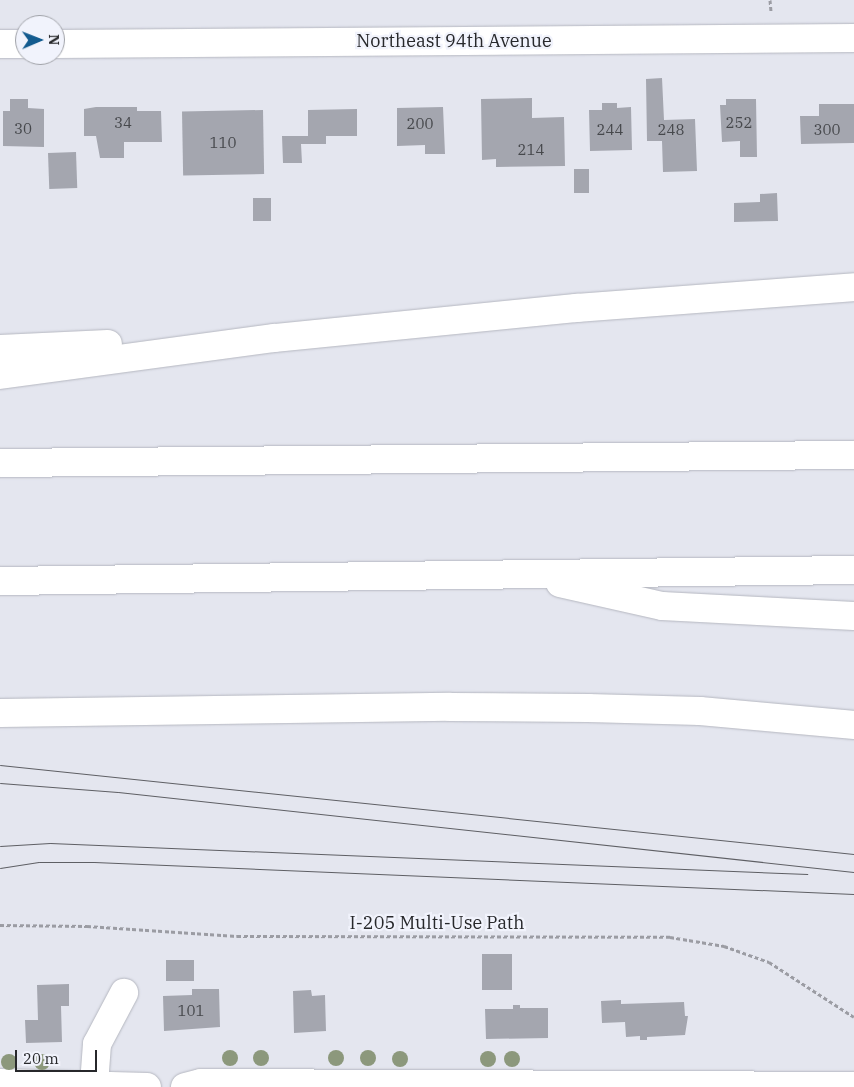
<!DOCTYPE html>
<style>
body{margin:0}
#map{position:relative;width:854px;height:1087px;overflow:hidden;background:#e4e6ef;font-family:"IBM Plex Serif",serif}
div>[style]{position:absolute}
.building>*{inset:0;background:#a4a6af;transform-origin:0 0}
.path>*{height:3px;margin-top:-1.5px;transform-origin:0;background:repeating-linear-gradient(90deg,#9b9ca3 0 4px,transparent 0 6.5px)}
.roads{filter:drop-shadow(0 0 1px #b5b7c0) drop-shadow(0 0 1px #b5b7c0)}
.minor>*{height:28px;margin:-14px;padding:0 14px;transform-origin:14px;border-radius:14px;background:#fff}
.highway>*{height:28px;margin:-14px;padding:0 14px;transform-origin:14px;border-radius:14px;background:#fff}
.tram>*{height:1px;margin:-0.5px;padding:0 0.5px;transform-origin:0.5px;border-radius:0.5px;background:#5e5f64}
.trees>*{width:16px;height:16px;margin:-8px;border-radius:50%;background:#8c987c}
span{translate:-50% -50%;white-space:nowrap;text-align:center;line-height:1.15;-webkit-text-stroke:4.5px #f1f3fc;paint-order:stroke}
.number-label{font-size:15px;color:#46484c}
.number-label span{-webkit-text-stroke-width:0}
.street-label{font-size:18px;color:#27282b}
.north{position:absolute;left:15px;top:15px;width:50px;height:50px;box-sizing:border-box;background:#f1f3fc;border:1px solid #a0a2a8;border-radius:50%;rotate:89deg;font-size:14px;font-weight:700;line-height:20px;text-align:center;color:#27282b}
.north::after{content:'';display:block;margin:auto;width:18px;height:22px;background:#135b8f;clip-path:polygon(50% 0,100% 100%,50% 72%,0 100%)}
.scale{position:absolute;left:15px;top:1050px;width:82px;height:22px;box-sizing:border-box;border:2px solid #27282b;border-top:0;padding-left:6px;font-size:15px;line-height:18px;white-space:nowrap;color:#27282b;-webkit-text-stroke:4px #f1f3fc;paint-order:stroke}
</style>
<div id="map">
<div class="building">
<div style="clip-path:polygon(662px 78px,664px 120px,695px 119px,697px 171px,663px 172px,662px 141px,647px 141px,646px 79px)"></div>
<div style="clip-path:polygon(532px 98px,532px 118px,564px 117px,565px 166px,496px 167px,496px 159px,482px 160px,481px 99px)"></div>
<div style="clip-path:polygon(10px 99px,28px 99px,28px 108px,44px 109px,44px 147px,3px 146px,3px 111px,10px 111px)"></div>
<div style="clip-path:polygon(726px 99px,756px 99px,757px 157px,740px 157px,740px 141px,722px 142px,720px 105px,726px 105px)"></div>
<div style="clip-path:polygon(602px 103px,617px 103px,617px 108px,631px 107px,632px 150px,590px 151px,589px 110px,602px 110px)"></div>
<div style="clip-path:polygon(819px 104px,854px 104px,854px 143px,801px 144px,800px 116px,819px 116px)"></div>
<div style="clip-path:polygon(96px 107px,137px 107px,137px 111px,161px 111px,162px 142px,124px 142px,124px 158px,100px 158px,96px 136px,84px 136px,84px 109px)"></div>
<div style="clip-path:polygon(443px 107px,445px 154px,425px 154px,425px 145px,397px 146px,397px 108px)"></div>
<div style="clip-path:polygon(357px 109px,357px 136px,326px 136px,326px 144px,301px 144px,302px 163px,283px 163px,282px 136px,308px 136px,308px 110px)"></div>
<div style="left:263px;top:110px;width:64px;height:81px;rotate:89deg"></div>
<div style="left:76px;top:152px;width:36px;height:28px;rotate:88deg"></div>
<div style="left:574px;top:169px;width:15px;height:24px"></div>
<div style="clip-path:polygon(777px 193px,778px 221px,734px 222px,734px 203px,760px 202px,760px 194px)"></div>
<div style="left:253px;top:198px;width:18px;height:23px"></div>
<div style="left:482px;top:954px;width:30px;height:36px"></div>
<div style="left:166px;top:960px;width:28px;height:21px"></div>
<div style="clip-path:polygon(69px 984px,69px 1006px,61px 1006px,62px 1042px,26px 1043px,25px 1020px,38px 1020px,37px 985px)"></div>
<div style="clip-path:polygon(192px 989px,219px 989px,220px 1027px,164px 1031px,163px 996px,192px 995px)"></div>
<div style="clip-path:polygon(311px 990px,312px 996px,325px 995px,326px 1031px,294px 1033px,293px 991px)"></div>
<div style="clip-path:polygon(621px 1000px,621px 1004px,684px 1002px,685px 1016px,688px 1016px,685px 1035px,647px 1037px,647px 1040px,640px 1040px,640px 1036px,626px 1037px,625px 1022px,602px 1023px,601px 1001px)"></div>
<div style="clip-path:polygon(513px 1005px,520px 1005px,520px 1008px,548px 1008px,548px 1038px,486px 1039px,485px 1009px,513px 1009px)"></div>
</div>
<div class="path">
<div style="left:770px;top:0;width:12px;rotate:85deg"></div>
<div style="left:0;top:925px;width:87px;rotate:0.7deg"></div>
<div style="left:87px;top:926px;width:150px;rotate:3.8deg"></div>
<div style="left:237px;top:936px;width:433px;rotate:0.1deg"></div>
<div style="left:670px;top:937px;width:55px;rotate:9.5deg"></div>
<div style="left:724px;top:946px;width:48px;rotate:19.6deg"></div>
<div style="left:769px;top:962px;width:101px;rotate:32.9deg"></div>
</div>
<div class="roads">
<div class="minor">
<div style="left:0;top:44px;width:25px"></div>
<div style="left:55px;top:44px;width:799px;rotate:-0.43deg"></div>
<div style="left:0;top:1083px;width:147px;rotate:1.6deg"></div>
<div style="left:94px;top:1084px;width:40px;rotate:-85.7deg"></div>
<div style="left:97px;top:1044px;width:58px;rotate:-62.1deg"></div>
<div style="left:185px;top:1087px;width:16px;rotate:-14deg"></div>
<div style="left:201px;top:1083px;width:653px;rotate:0.26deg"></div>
</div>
<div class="highway">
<div style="left:0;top:349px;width:108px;rotate:-2.7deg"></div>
<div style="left:0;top:375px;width:277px;rotate:-7.7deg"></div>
<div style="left:275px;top:338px;width:303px;rotate:-5.7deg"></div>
<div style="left:577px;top:308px;width:278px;rotate:-4.3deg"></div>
<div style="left:0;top:463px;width:854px;rotate:-0.54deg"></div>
<div style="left:0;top:581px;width:854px;rotate:-0.74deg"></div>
<div style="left:560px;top:583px;width:105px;rotate:12.7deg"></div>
<div style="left:662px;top:606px;width:192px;rotate:3deg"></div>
<div style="left:0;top:713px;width:450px;rotate:-0.8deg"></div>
<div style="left:450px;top:707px;width:138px;rotate:0.4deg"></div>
<div style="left:588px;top:708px;width:112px;rotate:1.5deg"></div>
<div style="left:700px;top:711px;width:155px;rotate:5.2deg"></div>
</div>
</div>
<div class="tram">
<div style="left:0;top:765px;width:859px;rotate:5.95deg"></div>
<div style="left:0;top:783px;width:118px;rotate:4.4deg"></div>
<div style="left:118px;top:792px;width:740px;rotate:6.2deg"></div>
<div style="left:0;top:846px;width:50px;rotate:-3.4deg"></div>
<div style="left:50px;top:843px;width:758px;rotate:2.35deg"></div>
<div style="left:0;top:868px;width:39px;rotate:-9deg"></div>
<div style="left:39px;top:862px;width:55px"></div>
<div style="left:94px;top:862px;width:761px;rotate:2.41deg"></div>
</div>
<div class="trees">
<div style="left:230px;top:1058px"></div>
<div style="left:261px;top:1058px"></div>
<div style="left:336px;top:1058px"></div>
<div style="left:368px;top:1058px"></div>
<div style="left:400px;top:1059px"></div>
<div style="left:488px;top:1059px"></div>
<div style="left:512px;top:1059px"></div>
<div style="left:9px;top:1062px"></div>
<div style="left:42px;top:1062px"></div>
</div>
<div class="number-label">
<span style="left:123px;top:123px">34</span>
<span style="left:739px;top:123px">252</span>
<span style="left:420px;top:124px">200</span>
<span style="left:23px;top:129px">30</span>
<span style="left:610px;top:130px">244</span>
<span style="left:671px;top:130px">248</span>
<span style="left:827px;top:130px">300</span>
<span style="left:223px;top:143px">110</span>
<span style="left:531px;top:150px">214</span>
<span style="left:191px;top:1011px">101</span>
</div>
<div class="street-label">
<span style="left:454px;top:41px">Northeast 94th Avenue</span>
<span style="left:437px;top:923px">I-205 Multi-Use Path</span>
</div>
<div class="north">N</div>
<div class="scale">20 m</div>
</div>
